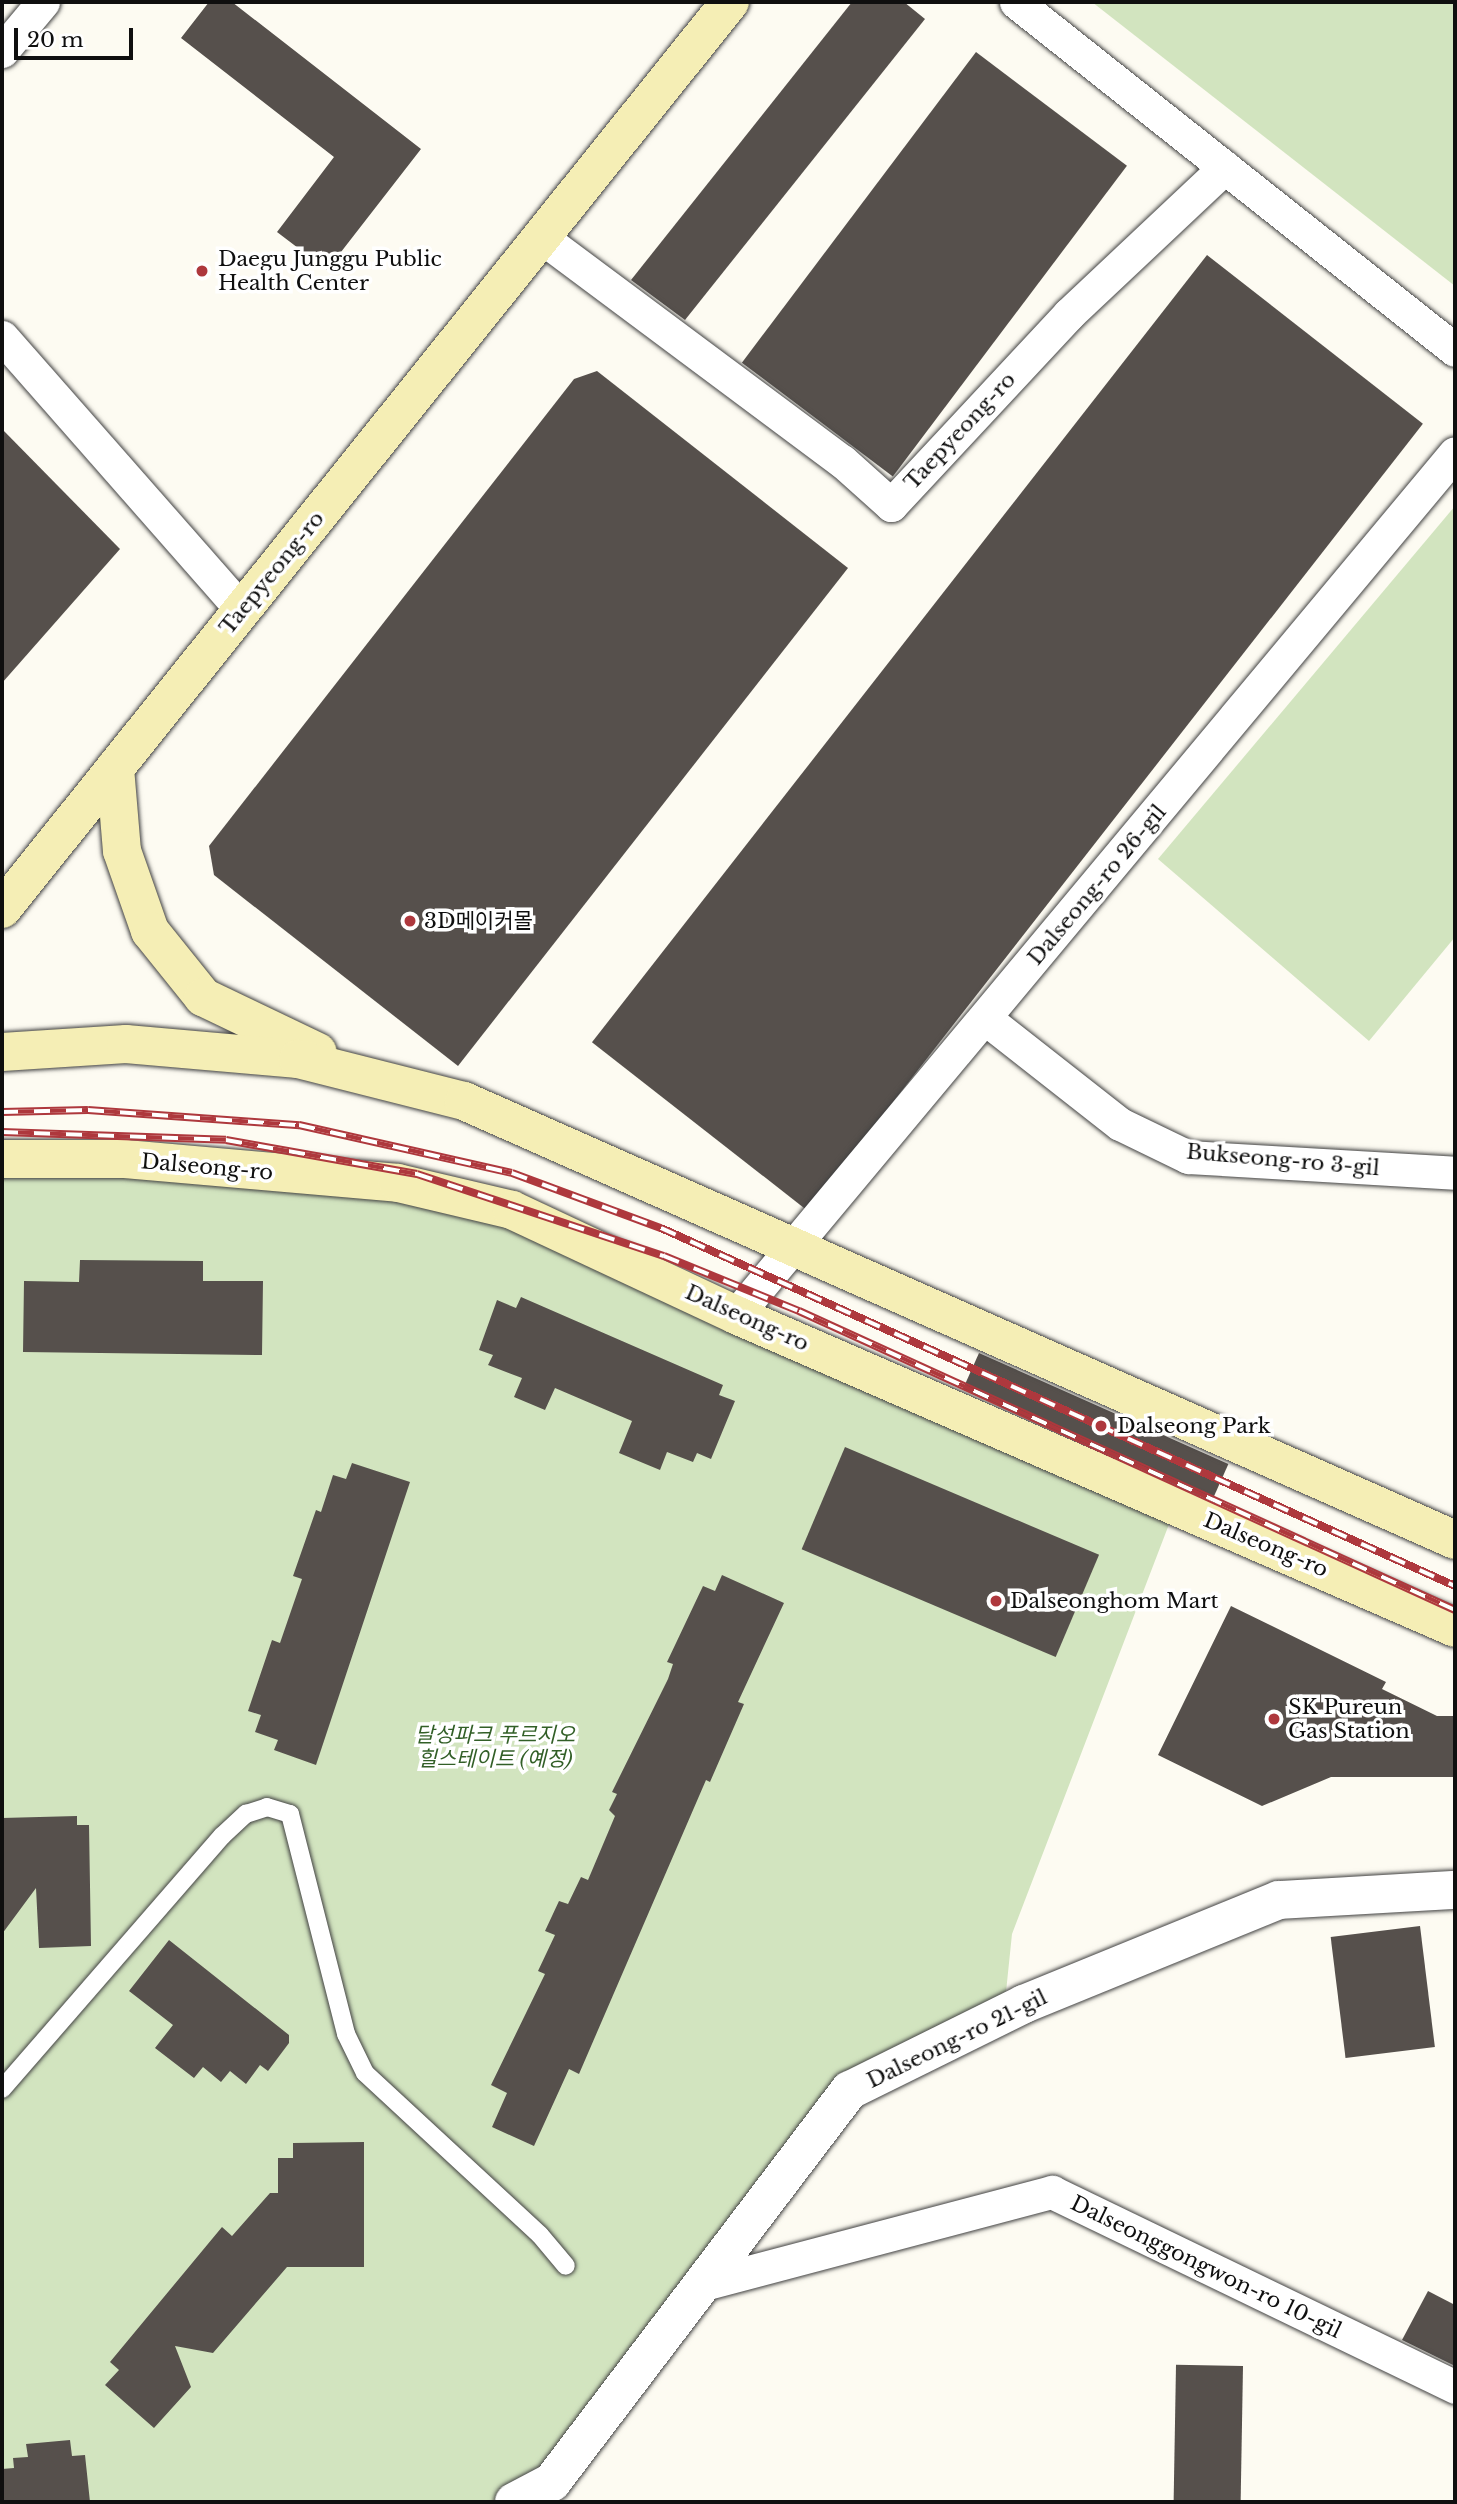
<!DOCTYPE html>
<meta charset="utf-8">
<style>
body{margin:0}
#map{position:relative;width:1457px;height:2504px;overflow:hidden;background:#fdfbf2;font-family:"Libre Baskerville","Noto Sans KR",serif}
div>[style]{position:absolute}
.green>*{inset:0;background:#d2e4bf}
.building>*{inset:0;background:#56504c;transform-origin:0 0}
.roads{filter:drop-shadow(0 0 2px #424242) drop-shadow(0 0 2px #424242)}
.service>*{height:18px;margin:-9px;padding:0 9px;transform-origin:9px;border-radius:9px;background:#fff}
.minor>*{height:33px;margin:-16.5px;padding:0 16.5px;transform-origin:16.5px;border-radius:16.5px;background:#fff}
.tertiary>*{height:38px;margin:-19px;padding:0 19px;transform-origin:19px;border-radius:19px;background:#fff}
.secondary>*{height:38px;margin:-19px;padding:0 19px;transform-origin:19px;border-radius:19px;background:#f5eeb5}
.rail>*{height:8px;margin-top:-4px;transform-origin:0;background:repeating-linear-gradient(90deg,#fff 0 16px,#ae383d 0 32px);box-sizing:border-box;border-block:2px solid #ae383d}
.dots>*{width:19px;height:19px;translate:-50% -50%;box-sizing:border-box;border:4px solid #fff;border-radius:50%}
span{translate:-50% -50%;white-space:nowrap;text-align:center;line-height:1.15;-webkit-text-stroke:7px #fff;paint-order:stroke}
.poi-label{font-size:21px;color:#0f0f0f}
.left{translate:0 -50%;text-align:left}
.street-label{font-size:21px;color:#0f0f0f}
.park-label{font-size:21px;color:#325f27;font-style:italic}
.frame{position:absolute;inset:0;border:4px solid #0f0f0f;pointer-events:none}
.scale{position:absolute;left:14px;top:28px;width:119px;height:32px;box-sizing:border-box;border:4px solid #0f0f0f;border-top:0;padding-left:9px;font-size:21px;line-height:24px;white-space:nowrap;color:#0f0f0f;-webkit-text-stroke:5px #fff;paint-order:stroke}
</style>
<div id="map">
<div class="green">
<div style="clip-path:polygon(1092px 2px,1455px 2px,1455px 286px)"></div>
<div style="clip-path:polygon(1455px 506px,1455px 937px,1369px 1041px,1158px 859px)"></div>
<div style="clip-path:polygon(2px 1159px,398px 1183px,1176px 1506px,1012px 1934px,1006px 1992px,850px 2090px,564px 2466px,504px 2502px,2px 2502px)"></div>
</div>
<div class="building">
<div style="clip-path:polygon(209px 2px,232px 2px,421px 149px,327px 270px,277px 232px,334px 157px,181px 38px)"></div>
<div style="clip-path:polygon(852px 2px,904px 2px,925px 19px,685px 320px,631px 280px)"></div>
<div style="left:976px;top:52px;width:189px;height:389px;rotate:37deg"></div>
<div style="left:1207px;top:255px;width:274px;height:999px;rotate:38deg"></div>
<div style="clip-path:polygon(597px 371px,848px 568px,458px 1066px,214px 875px,209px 846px,574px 379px)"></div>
<div style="clip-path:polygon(2px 429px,120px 549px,2px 683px)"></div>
<div style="clip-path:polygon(80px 1260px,203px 1261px,203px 1281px,263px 1281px,262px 1355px,23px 1352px,24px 1281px,79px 1282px)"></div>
<div style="clip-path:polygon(521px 1297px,723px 1385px,719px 1395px,735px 1401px,711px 1459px,697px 1453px,693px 1462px,667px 1452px,660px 1470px,619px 1453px,632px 1421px,555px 1388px,545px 1410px,514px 1397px,522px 1378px,488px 1365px,493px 1355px,479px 1350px,497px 1300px,516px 1308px)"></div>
<div style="left:979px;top:1353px;width:273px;height:40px;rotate:24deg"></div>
<div style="left:845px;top:1447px;width:276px;height:111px;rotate:23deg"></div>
<div style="clip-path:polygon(352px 1463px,410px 1482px,316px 1765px,274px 1750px,278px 1740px,255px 1732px,261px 1715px,248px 1711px,272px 1640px,280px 1643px,302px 1579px,293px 1576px,316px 1510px,321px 1512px,333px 1475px,346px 1479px)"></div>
<div style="clip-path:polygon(722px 1575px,784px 1603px,738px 1702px,744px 1704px,710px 1782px,706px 1780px,579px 2074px,569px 2069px,534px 2146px,492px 2127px,507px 2093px,491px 2085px,545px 1974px,538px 1971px,555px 1935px,545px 1931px,559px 1901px,568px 1904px,581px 1877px,588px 1880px,615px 1816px,609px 1810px,617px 1794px,612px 1792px,668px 1679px,673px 1664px,667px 1662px,703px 1586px,715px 1591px)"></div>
<div style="clip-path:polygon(1231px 1606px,1386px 1682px,1382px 1689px,1437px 1716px,1455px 1716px,1455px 1777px,1331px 1777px,1262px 1806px,1158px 1755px)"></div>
<div style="clip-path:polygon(77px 1816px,77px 1825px,89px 1825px,91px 1946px,39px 1948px,36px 1888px,2px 1934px,2px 1818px)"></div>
<div style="left:1420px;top:1926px;width:122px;height:90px;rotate:83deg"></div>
<div style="clip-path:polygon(169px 1940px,289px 2035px,289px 2043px,268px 2071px,260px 2065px,246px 2084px,230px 2071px,221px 2082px,203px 2067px,194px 2078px,155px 2048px,173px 2025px,129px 1991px)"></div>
<div style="clip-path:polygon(364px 2142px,364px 2267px,287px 2267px,213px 2353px,175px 2346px,191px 2387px,154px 2428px,105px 2385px,119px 2370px,110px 2362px,222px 2227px,232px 2236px,270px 2193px,278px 2193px,278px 2158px,293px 2158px,293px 2143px)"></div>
<div style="clip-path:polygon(1428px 2291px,1455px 2305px,1455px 2366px,1402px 2340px)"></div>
<div style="left:1243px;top:2366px;width:136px;height:67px;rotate:91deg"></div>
<div style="clip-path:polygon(70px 2440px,72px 2456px,85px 2455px,90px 2502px,2px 2502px,2px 2469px,14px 2468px,13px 2458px,28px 2457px,26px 2444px)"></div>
</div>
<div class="roads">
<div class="service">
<div style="left:2px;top:2089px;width:335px;rotate:-49deg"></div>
<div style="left:222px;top:1836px;width:33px;rotate:-43deg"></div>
<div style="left:246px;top:1814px;width:22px;rotate:-18deg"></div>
<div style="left:267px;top:1807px;width:24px;rotate:17deg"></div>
<div style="left:290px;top:1814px;width:227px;rotate:75.7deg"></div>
<div style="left:346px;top:2034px;width:43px;rotate:64deg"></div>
<div style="left:365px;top:2073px;width:238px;rotate:42.8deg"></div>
<div style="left:540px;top:2235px;width:40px;rotate:50deg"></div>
</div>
<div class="minor">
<div style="left:1016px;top:2px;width:560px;rotate:38.4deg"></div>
<div style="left:2px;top:51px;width:64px;rotate:-50.1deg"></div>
<div style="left:541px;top:237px;width:375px;rotate:36.7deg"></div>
<div style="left:842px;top:461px;width:66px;rotate:41.9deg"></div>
<div style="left:891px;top:505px;width:261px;rotate:-47deg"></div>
<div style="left:1069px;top:314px;width:214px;rotate:-43.3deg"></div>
<div style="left:2px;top:337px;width:363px;rotate:48.7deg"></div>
<div style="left:986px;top:1019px;width:170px;rotate:38.1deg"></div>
<div style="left:1120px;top:1124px;width:76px;rotate:25.9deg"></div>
<div style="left:1188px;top:1157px;width:267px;rotate:3.4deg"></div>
<div style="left:736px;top:1315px;width:1122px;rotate:-50.17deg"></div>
<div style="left:707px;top:2283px;width:357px;rotate:-14.8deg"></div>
<div style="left:1052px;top:2192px;width:448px;rotate:25.8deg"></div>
</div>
<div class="tertiary">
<div style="left:514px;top:2502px;width:43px;rotate:-27.8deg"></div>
<div style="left:552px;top:2482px;width:492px;rotate:-52.8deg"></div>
<div style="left:850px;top:2090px;width:194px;rotate:-26.3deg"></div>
<div style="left:1024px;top:2004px;width:275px;rotate:-22.2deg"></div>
<div style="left:1279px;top:1900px;width:176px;rotate:-3.3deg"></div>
</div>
<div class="secondary">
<div style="left:115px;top:768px;width:83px;rotate:85.2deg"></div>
<div style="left:122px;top:851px;width:85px;rotate:70.7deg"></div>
<div style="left:150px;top:931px;width:85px;rotate:51.2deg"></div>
<div style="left:203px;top:997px;width:127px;rotate:25.6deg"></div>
<div style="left:2px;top:909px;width:1163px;rotate:-51.25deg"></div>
<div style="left:2px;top:1052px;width:124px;rotate:-3.7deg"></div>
<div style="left:126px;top:1044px;width:173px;rotate:5deg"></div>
<div style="left:298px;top:1059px;width:171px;rotate:14.2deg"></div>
<div style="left:464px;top:1101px;width:1084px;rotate:23.89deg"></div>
<div style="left:2px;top:1159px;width:123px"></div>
<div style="left:125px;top:1159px;width:274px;rotate:5deg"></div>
<div style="left:398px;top:1183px;width:117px;rotate:13.3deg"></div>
<div style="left:512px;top:1210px;width:247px;rotate:25.1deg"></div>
<div style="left:736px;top:1315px;width:784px;rotate:23.52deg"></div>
</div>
</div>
<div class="rail">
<div style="left:2px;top:1112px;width:86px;rotate:-1.3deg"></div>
<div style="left:88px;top:1110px;width:212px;rotate:4.1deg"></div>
<div style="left:299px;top:1125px;width:218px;rotate:12.7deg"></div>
<div style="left:512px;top:1173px;width:159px;rotate:20.3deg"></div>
<div style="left:661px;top:1228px;width:871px;rotate:24.27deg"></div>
<div style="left:2px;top:1132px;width:224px;rotate:2deg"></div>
<div style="left:226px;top:1140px;width:194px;rotate:10.1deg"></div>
<div style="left:417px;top:1174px;width:260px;rotate:18.4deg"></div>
<div style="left:664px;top:1256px;width:146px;rotate:22.2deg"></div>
<div style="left:799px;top:1311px;width:721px;rotate:24.5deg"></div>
</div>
<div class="dots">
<div style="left:202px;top:271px;background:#ae383d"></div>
<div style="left:410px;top:921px;background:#ae383d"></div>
<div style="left:1101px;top:1426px;background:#ae383d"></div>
<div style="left:996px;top:1601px;background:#ae383d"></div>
<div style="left:1274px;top:1719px;background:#ae383d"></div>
</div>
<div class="poi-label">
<span class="left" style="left:218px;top:271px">Daegu Junggu Public<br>Health Center</span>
<span class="left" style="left:424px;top:921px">3D메이커몰</span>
<span class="left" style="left:1117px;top:1426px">Dalseong Park</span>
<span class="left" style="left:1010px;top:1601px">Dalseonghom Mart</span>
<span class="left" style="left:1288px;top:1719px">SK Pureun<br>Gas Station</span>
</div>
<div class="street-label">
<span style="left:960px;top:431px;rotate:-47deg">Taepyeong-ro</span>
<span style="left:272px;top:573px;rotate:-51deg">Taepyeong-ro</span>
<span style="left:1097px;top:885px;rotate:-50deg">Dalseong-ro 26-gil</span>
<span style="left:1283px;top:1160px;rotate:5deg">Bukseong-ro 3-gil</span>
<span style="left:207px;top:1167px;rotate:5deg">Dalseong-ro</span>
<span style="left:747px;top:1318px;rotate:24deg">Dalseong-ro</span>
<span style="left:1266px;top:1545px;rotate:23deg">Dalseong-ro</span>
<span style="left:957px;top:2039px;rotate:-26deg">Dalseong-ro 21-gil</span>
<span style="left:1206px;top:2267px;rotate:26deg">Dalseonggongwon-ro 10-gil</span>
</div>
<div class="park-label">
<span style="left:495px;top:1747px">달성파크 푸르지오<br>힐스테이트 (예정)</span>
</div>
<div class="frame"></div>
<div class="scale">20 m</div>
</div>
